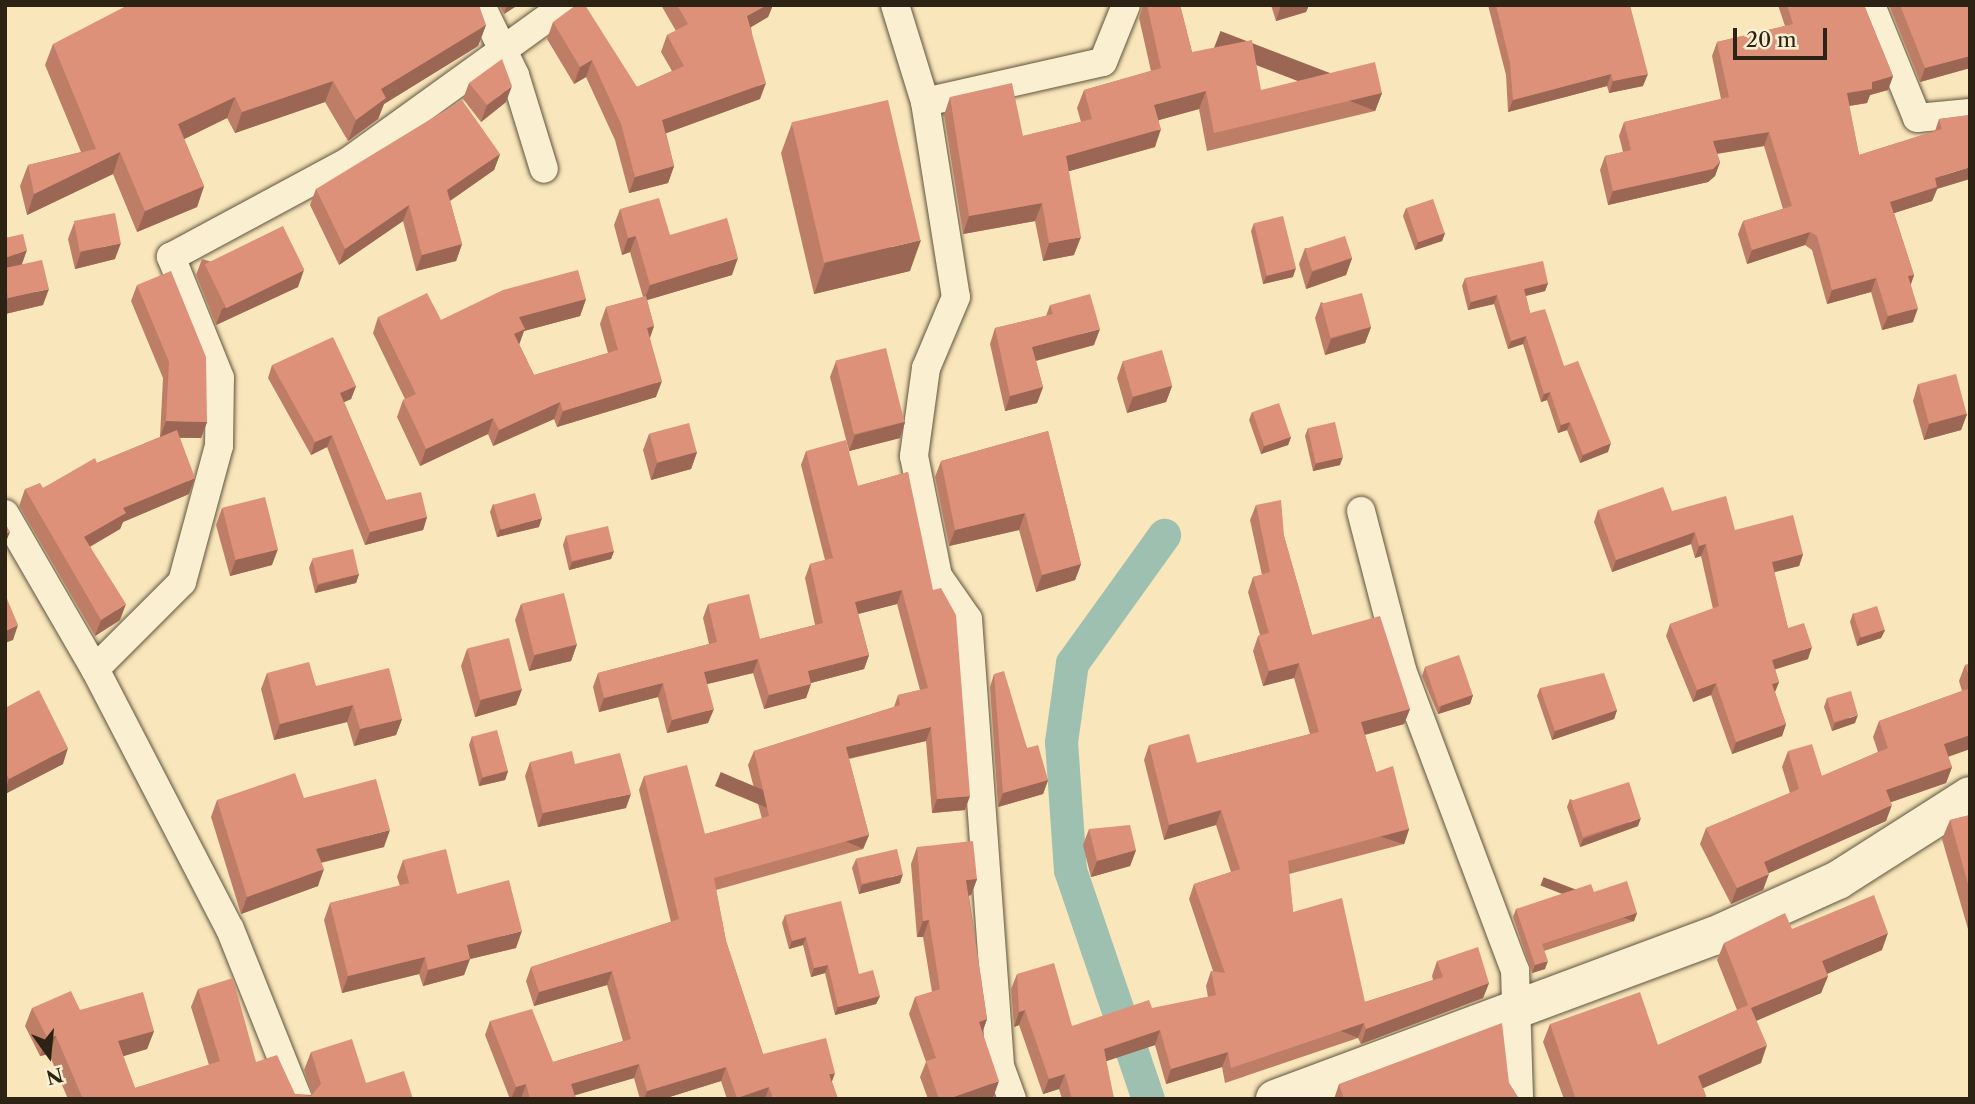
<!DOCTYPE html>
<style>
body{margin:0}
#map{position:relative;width:1975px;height:1104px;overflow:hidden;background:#f9e6ba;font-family:"Libre Caslon Text",serif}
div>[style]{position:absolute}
.canal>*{height:33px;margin:-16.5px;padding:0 16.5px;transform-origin:16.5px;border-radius:16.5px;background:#9ec0b0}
.roads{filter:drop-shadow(0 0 2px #60543e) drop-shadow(0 0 2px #60543e)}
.street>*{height:28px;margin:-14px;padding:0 14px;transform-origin:14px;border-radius:14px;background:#fbefd2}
.secondary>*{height:38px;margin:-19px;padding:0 19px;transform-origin:19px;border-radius:19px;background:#fbefd2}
.wall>*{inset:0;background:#be7d67}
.shaded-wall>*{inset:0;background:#9b6654;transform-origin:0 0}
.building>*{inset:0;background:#dd9178;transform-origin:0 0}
span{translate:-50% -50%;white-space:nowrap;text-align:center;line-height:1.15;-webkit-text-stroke:6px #fbefd2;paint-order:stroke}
.frame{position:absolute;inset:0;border:7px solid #2d2315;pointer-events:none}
.north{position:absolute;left:14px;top:1020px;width:70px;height:70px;-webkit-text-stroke:5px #fbefd2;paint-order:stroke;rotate:165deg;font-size:19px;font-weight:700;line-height:28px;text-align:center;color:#2d2315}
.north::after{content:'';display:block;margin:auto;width:24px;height:32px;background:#2d2315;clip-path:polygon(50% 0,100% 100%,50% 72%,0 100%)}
.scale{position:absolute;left:1733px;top:28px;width:94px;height:32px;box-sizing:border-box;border:4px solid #2d2315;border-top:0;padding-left:9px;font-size:21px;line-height:24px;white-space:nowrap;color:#2d2315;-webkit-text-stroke:5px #fbefd2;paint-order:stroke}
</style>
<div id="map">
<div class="canal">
<div style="left:1148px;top:1099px;width:242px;rotate:-108.8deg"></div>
<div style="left:1070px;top:870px;width:128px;rotate:-94deg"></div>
<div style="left:1061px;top:742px;width:80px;rotate:-82.1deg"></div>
<div style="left:1072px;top:663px;width:158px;rotate:-54.3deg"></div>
</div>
<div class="roads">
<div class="street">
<div style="left:481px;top:5px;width:78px;rotate:64.1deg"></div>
<div style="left:515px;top:75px;width:98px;rotate:72.9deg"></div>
<div style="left:895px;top:5px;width:102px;rotate:72.8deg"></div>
<div style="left:925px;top:102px;width:197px;rotate:81deg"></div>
<div style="left:956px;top:297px;width:77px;rotate:112.9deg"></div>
<div style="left:926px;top:368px;width:89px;rotate:97.8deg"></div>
<div style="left:914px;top:456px;width:122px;rotate:78.7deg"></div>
<div style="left:938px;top:576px;width:52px;rotate:55.1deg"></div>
<div style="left:968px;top:619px;width:448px;rotate:85.9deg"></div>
<div style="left:1000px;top:1066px;width:35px;rotate:70deg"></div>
<div style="left:1871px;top:5px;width:122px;rotate:67.8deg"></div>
<div style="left:1917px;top:118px;width:53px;rotate:-5.4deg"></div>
<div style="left:925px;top:102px;width:182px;rotate:-12.7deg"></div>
<div style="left:1103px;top:62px;width:61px;rotate:-68deg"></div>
<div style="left:1361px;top:511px;width:164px;rotate:75.5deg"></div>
<div style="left:1402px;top:670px;width:321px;rotate:69.4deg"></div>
<div style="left:1515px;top:970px;width:129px;rotate:88.2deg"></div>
<div style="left:5px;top:514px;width:179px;rotate:59.9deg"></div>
<div style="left:95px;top:669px;width:293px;rotate:62.6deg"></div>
<div style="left:230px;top:929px;width:183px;rotate:68.2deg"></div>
<div style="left:95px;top:669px;width:123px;rotate:-45deg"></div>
<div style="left:182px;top:582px;width:141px;rotate:-74.8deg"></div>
<div style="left:219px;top:446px;width:68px;rotate:-89.2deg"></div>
<div style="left:220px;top:378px;width:131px;rotate:-112deg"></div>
<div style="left:171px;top:257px;width:202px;rotate:-28.3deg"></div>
<div style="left:349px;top:161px;width:266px;rotate:-35.8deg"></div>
</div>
<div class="secondary">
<div style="left:1275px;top:1099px;width:468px;rotate:-20.4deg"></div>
<div style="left:1714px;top:936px;width:136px;rotate:-24.3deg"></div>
<div style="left:1838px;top:880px;width:156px;rotate:-32.5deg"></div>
</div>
</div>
<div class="wall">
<div style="clip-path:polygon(499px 5px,518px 5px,504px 14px)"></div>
<div style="clip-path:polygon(661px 5px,773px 5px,768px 17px,751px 27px,760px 99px,666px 133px,674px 166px,668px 183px,629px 193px,615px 140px,586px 77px,574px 84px,547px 39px,553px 22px,637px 87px,672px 71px,661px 52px,667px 35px,676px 31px)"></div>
<div style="clip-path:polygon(1143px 5px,1180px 5px,1192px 52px,1261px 90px,1382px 93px,1375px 111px,1207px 151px,1199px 109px,1159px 120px,1155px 147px,1069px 171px,1074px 255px,1043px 261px,1035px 221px,963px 234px,944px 115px,950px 97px,1023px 136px,1081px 122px,1077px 108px,1084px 90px,1151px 71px,1139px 18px)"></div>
<div style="clip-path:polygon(1271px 5px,1309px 5px,1306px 12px,1276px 21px)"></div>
<div style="clip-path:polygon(1488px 5px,1630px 5px,1643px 86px,1609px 93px,1607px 86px,1508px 112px,1506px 75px)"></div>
<div style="clip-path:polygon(1778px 5px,1864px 5px,1893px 76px,1888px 90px,1870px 95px,1867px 103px,1849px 106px,1859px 155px,1935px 131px,1939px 119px,1970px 115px,1932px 201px,1894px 213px,1914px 275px,1911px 284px,1913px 322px,1882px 330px,1871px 292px,1827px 304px,1812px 250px,1805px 245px,1747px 264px,1738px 234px,1743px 221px,1783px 209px,1764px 146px,1717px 154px,1720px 162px,1715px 176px,1708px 182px,1608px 205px,1600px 170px,1605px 156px,1623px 152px,1619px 136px,1624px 122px,1721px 99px,1712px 56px,1717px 42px,1785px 26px)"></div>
<div style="clip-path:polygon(1889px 5px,1970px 5px,1970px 68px,1920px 82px)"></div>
<div style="clip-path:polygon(486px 25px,478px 46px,384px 104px,378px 119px,348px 141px,325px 102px,235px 133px,227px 118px,184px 139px,204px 186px,197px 207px,137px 232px,113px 174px,27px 215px,20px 186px,28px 165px,81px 152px,45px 65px,53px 44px)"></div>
<div style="clip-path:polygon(469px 83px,506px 102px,481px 122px,463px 99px)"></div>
<div style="clip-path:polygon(792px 123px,910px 271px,814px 294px,781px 153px)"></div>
<div style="clip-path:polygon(500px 154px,494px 170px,450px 201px,462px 244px,456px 261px,416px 271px,403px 221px,339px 265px,310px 205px,316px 189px)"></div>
<div style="clip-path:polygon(1406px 208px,1445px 233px,1442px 241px,1415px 250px,1403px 216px)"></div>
<div style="clip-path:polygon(620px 209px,670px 235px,732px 275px,647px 300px,654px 326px,650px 338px,656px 397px,557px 427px,554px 419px,493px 446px,488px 434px,420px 466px,397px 417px,403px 400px,405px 399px,373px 333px,378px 317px,441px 320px,586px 299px,580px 316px,524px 331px,519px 344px,534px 375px,608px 353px,600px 324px,606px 307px,643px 297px,630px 252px,622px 255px,614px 225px)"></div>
<div style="clip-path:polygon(74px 223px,115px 259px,75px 269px,68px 239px)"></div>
<div style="clip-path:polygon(1254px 223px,1293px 277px,1263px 284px,1251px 231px)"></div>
<div style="clip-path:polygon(5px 238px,22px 264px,43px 305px,5px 314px)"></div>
<div style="clip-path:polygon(1305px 248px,1352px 258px,1346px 275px,1306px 289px,1299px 264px)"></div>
<div style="clip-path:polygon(202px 259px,298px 287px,216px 325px,196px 275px)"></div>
<div style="clip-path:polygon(1465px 278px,1548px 283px,1545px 291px,1526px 296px,1530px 313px,1564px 366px,1608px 452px,1580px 463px,1567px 430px,1558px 433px,1547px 400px,1541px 402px,1523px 344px,1508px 349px,1494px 304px,1468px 310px,1462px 286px)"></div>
<div style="clip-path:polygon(137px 285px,207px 422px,201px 438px,180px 438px,189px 494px,123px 522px,120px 529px,90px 547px,120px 620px,95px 636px,19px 506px,25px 489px,43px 488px,97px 463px,160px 437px,163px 378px,131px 301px)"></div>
<div style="clip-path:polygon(1321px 302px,1371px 327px,1365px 343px,1325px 355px,1315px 318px)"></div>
<div style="clip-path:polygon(1050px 305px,1094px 345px,1036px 361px,1043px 387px,1037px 403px,1005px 411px,990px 344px,995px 328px,1046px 316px)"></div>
<div style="clip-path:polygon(836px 361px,905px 422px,900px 438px,849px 451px,830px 377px)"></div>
<div style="clip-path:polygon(1123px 361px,1172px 386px,1166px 402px,1127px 413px,1117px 378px)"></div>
<div style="clip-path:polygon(272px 365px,356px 386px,351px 399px,344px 402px,386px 500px,427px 517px,423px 530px,365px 545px,327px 447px,311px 455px,268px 378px)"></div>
<div style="clip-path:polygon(1918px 384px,1967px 414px,1961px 430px,1924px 440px,1913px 401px)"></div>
<div style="clip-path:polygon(1252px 412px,1291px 437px,1288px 445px,1261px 454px,1249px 420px)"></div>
<div style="clip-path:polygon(1308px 428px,1340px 465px,1313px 471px,1305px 436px)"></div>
<div style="clip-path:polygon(1048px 431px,1081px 564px,1075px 580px,1036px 592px,1019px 530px,949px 546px,935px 477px,941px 461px)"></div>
<div style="clip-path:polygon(649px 434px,697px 452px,691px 469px,651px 480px,643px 450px)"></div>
<div style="clip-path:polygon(806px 451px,858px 486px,908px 472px,965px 810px,932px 813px,926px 741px,849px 759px,869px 835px,863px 849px,716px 890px,726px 941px,763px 1054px,832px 1082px,838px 1099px,727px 1099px,721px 1081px,663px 1099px,640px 1099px,634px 1078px,575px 1095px,576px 1099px,521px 1099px,521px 1098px,510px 1099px,485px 1035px,490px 1021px,553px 1062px,623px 1041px,607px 985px,534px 1006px,526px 981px,531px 967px,671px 922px,639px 790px,644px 776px,705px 834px,762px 819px,748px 765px,754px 751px,894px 707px,898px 695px,920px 690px,897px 604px,858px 614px,869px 655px,864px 669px,811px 683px,806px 698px,764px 709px,753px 673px,707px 684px,708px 723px,667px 733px,658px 697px,599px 712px,593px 687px,598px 673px,709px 644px,703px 618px,708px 604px,760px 639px,815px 625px,805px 578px,810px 564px,825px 560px,801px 465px)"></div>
<div style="clip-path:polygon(493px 504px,539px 527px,497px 537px,490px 512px)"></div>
<div style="clip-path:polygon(1256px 505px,1284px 536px,1312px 635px,1410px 709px,1404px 724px,1365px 735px,1376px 772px,1409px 829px,1404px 844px,1289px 874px,1293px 912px,1365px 1002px,1433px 980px,1432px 976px,1437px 961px,1489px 983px,1483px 998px,1361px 1044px,1358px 1038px,1225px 1083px,1222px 1067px,1166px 1084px,1155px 1045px,1106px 1061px,1113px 1099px,1062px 1099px,1059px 1089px,1043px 1094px,1019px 1025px,1014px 1027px,1011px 989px,1017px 974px,1072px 1026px,1208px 997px,1206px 986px,1211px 971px,1213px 971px,1189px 899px,1194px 884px,1231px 872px,1216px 825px,1164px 840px,1144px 760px,1149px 745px,1197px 763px,1310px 734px,1294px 678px,1263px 686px,1253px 651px,1258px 636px,1260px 635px,1248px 592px,1253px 577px,1262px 575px,1250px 520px)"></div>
<div style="clip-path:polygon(222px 508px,272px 565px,230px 576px,216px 525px)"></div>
<div style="clip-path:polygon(1598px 510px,1672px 511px,1735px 530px,1803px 554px,1799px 566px,1774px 572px,1788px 628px,1808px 659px,1775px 669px,1779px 682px,1775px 692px,1786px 724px,1782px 736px,1732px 754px,1711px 695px,1693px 702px,1666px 636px,1670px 624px,1713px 609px,1701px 556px,1695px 558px,1691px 544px,1612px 572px,1594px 522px)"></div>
<div style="clip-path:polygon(566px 536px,614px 551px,611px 559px,569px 570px,563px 545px)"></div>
<div style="clip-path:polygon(312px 560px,359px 574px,356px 583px,315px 593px,309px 568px)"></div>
<div style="clip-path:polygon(521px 604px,577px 644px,571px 661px,529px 671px,515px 620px)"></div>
<div style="clip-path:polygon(1853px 613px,1885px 630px,1881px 638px,1857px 646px,1850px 622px)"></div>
<div style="clip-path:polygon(467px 649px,522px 689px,516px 705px,475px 717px,461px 666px)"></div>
<div style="clip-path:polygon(1970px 664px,1970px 749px,1948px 757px,1952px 767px,1946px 783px,1891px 802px,1886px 821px,1768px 873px,1763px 890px,1731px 904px,1700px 844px,1706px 828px,1790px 793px,1782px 767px,1788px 751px,1822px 776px,1878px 752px,1873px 737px,1879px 721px,1962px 691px,1959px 681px,1965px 665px)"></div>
<div style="clip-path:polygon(1425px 667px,1473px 695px,1470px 704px,1438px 714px,1422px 676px)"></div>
<div style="clip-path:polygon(267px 673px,316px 686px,402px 719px,396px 735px,354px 746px,347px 722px,274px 740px,261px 689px)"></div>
<div style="clip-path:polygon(994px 674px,1027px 748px,1048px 780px,1043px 794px,998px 807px,990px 687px)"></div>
<div style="clip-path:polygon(1540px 688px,1617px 710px,1614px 719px,1552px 740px,1537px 696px)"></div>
<div style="clip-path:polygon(1827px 698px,1855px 723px,1832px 731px,1824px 707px)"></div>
<div style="clip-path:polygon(5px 708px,63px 764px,5px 794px)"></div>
<div style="clip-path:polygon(472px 736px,508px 771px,505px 780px,479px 786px,469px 745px)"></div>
<div style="clip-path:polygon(530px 762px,575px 764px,626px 808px,538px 827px,525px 776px)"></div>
<div style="clip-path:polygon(304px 798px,384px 847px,321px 863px,318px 886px,241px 914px,211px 817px,217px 800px)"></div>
<div style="clip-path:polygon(1570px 799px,1638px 826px,1580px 847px,1567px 807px)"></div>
<div style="clip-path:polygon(1970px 815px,1970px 936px,1942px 839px,1950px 820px)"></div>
<div style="clip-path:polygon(1089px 829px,1136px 850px,1130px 866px,1091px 877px,1083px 845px)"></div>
<div style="clip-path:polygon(917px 847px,977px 879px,971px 895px,969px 896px,987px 1019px,982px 1033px,993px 1098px,990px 1099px,928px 1099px,920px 1077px,926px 1062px,909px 1014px,915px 997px,932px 992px,923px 937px,917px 937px,911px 864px)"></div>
<div style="clip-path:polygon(856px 859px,900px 883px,859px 894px,852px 868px)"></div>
<div style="clip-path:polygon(403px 860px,457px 894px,516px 948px,470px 959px,464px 975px,423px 986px,419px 974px,342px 993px,324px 920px,330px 903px,400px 886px,397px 877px)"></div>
<div style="clip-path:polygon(1594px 892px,1637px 913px,1634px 921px,1544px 951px,1545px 969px,1532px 973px,1513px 917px,1516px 909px)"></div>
<div style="clip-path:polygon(785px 915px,859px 974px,880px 996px,876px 1004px,835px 1015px,825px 973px,811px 977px,803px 945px,789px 949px,782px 923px)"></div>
<div style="clip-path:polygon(1792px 929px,1882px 950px,1827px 974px,1828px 976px,1821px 993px,1756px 1021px,1761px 1063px,1703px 1088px,1707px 1099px,1564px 1099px,1543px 1042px,1550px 1024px,1658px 1045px,1737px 1010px,1717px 960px,1724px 943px)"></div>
<div style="clip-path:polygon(198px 989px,256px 1062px,295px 1094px,312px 1095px,304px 1070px,311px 1052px,366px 1083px,413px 1099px,68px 1099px,49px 1054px,40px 1056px,25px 1026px,32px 1008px,80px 1010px,154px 1031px,147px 1049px,123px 1056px,135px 1088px,209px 1065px,191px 1007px)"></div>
<div style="clip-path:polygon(1509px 1083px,1519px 1099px,1334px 1099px,1339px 1084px)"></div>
</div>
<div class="shaded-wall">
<div style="clip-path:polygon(507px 5px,518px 5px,504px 14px)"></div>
<div style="clip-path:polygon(767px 5px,773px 5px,768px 17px,741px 33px,747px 16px)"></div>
<div style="clip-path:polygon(1281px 5px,1309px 5px,1306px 12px,1276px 21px)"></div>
<div style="clip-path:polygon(486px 25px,478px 46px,384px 104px,378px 119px,348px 141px,356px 120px,381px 89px)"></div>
<div style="clip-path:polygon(1970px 56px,1970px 68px,1920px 82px,1925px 68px)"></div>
<div style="clip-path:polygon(592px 60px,586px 77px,574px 84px,580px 67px)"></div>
<div style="clip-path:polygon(1611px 74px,1607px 86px,1508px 112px,1513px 100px)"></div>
<div style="clip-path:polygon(1648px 74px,1643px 86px,1609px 93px,1613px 81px)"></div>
<div style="clip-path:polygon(1893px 76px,1888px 90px,1870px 95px,1867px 103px,1842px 107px,1847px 93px,1872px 82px)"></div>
<div style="clip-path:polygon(333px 81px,325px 102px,235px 133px,242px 112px)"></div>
<div style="clip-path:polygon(766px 83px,760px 99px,656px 137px,662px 120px)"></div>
<div style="clip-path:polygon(512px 86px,506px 102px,481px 122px,487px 105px)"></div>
<div style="clip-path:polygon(1206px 91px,1199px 109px,1148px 123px,1154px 105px)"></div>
<div style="left:1382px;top:93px;width:19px;height:173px;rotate:111deg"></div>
<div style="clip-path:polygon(235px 97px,227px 118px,170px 146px,178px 124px)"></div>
<div style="clip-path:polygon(1161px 129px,1155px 147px,1059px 174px,1066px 156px)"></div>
<div style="clip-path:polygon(1769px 132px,1764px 146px,1708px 155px,1713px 141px)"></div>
<div style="clip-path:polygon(120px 152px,113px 174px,27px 215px,34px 194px)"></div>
<div style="clip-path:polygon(500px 154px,494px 170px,441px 207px,447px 190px)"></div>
<div style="clip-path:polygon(1720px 162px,1715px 176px,1708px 182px,1608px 205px,1613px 191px)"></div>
<div style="clip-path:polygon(674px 166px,668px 183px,629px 193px,635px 177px)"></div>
<div style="clip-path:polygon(1970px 167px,1970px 179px,1937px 189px,1932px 201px,1885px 216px,1890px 202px,1935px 178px)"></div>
<div style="clip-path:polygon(204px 186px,197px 207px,137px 232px,145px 211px)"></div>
<div style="clip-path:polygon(1042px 203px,1035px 221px,963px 234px,969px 216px)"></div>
<div style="clip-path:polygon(409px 205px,403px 221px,339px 265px,345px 249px)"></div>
<div style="clip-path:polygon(1810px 232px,1805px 245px,1747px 264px,1752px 250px)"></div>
<div style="clip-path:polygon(1445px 233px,1442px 241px,1415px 250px,1418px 242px)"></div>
<div style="clip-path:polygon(636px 236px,630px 252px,622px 255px,628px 238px)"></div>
<div style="clip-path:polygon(1081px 237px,1074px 255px,1043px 261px,1049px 243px)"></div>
<div style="clip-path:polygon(921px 240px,910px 271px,814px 294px,825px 263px)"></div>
<div style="clip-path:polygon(121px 243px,115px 259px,75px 269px,81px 252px)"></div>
<div style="clip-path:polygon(462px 244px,456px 261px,416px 271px,422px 255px)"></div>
<div style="clip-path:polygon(27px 250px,21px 267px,5px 272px,5px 258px)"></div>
<div style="clip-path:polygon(738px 258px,732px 275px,644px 301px,650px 285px)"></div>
<div style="clip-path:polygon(1352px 258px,1346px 275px,1306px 289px,1312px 272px)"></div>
<div style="clip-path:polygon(1296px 268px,1293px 277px,1263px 284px,1266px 276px)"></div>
<div style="clip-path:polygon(304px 270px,298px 287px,216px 325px,222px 309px)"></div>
<div style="clip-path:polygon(1914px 275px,1909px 289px,1908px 276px)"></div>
<div style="clip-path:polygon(1876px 278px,1871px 292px,1827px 304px,1832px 290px)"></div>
<div style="clip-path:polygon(1548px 283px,1545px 291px,1521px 297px,1524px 289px)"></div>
<div style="clip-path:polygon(49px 289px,43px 305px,5px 314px,5px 307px,8px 298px)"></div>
<div style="clip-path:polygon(1497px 295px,1494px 304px,1468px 310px,1471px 302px)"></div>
<div style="clip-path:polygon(586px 299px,580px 316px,524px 331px,519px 345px,514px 334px,519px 317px)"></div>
<div style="clip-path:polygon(1918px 308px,1913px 322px,1882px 330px,1888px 316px)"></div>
<div style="clip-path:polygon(654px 326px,648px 342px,647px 328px)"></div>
<div style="clip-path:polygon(1371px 327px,1365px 343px,1325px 355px,1331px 339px)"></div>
<div style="clip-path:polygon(1100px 329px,1094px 345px,1027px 363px,1032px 347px)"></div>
<div style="clip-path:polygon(1526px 336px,1523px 344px,1508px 349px,1511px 341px)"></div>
<div style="clip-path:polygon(662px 381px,656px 397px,557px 427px,563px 411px)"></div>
<div style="clip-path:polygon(356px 386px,351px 399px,336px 406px,340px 393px)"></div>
<div style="clip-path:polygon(1172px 386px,1166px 402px,1127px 413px,1133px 397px)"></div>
<div style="clip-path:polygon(1043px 387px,1037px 403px,1005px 411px,1010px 396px)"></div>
<div style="clip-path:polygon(1550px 392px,1547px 400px,1541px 402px,1544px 394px)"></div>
<div style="clip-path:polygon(560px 402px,554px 419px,493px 446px,499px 430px)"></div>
<div style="clip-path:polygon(1967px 414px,1961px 430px,1924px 440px,1929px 424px)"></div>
<div style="clip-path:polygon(493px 418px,488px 434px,420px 466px,426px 449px)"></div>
<div style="clip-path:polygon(166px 421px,207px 422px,201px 438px,160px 437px)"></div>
<div style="clip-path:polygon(905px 422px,900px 438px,849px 451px,855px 435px)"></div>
<div style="clip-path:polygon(1570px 422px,1567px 430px,1558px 433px,1561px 425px)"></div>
<div style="clip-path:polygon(332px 435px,327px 447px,311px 455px,315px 442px)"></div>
<div style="clip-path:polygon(1291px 437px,1288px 445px,1261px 454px,1264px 446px)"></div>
<div style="clip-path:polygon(1611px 443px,1608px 452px,1580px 463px,1583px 455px)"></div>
<div style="clip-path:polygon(697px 452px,691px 469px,651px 480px,657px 463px)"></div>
<div style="clip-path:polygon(1343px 457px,1340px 465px,1313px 471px,1316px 463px)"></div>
<div style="clip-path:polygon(195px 478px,189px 494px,123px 522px,120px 529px,78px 553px,84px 537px,123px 508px)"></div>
<div style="clip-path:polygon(1025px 513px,1019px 530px,949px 546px,955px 530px)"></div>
<div style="clip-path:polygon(427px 517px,423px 530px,365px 545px,370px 532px)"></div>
<div style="clip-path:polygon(542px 518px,539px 527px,497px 537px,500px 529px)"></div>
<div style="clip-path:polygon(10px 532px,5px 544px,5px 534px)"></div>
<div style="clip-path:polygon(1695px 532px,1691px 544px,1612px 572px,1616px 560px)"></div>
<div style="clip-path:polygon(1706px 544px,1701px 556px,1695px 558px,1699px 546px)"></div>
<div style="clip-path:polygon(278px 549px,272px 565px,230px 576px,236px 559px)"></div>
<div style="clip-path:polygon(614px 551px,611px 559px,569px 570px,572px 562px)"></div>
<div style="clip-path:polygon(1803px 554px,1799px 566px,1767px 574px,1772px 562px)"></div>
<div style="clip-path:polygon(1081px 564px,1075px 580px,1036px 592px,1042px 575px)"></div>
<div style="clip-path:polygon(359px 574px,356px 583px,315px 593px,318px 585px)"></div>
<div style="clip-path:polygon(902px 590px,897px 604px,850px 616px,855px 602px)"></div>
<div style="clip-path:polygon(126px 604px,120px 620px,95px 636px,101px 620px)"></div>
<div style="clip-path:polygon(18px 625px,13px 640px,5px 643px,5px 631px)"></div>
<div style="clip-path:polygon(1885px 630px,1881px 638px,1857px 646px,1860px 637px)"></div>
<div style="clip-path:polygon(577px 644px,571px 661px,529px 671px,535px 655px)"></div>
<div style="clip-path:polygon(1812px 647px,1808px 659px,1767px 672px,1772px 660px)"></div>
<div style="clip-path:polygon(869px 655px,864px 669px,803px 685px,808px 671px)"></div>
<div style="clip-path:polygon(758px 659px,753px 673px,699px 686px,704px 672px)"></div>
<div style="clip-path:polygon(1299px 663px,1294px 678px,1263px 686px,1269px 671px)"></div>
<div style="clip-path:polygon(1779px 682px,1774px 694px,1772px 684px)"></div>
<div style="clip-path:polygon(663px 683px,658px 697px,599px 712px,604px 698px)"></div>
<div style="clip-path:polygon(1716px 683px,1711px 695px,1693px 702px,1697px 690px)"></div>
<div style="clip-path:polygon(811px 684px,806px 698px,764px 709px,769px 695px)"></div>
<div style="clip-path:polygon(522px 689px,516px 705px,475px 717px,481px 700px)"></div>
<div style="clip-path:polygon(1473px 695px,1470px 704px,1438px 714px,1441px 706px)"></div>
<div style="clip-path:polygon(353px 705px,347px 722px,274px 740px,280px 724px)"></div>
<div style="clip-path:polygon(714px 709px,708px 723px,667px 733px,672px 720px)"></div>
<div style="clip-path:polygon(1410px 709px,1404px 724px,1356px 737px,1361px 722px)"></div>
<div style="clip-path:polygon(1617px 710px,1614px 719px,1552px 740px,1555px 731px)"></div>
<div style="clip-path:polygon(1858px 715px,1855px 723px,1832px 731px,1835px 723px)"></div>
<div style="clip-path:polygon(402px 719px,396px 735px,354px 746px,360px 729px)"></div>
<div style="clip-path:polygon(1786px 724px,1782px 736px,1732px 754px,1736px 742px)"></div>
<div style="clip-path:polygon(931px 727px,926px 741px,841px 760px,846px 747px)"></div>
<div style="clip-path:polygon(1970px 735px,1970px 749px,1938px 760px,1944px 744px)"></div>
<div style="clip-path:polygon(68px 748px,63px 764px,5px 794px,5px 790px,9px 779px)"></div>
<div style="clip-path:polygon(1952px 767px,1946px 783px,1880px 806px,1886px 790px)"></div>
<div style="clip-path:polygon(508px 771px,505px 780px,479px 786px,482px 778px)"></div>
<div style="clip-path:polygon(1048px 780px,1043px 794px,998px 807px,1003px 793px)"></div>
<div style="clip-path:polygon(631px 794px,626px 808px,538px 827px,543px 813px)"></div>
<div style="clip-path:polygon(970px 796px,965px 810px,932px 813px,937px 799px)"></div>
<div style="clip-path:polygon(1892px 805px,1886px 821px,1758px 878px,1764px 862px)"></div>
<div style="clip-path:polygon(1221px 810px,1216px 825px,1164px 840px,1169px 825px)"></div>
<div style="clip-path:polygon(1641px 818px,1638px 826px,1580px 847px,1583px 839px)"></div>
<div style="left:1409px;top:829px;width:16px;height:125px;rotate:108deg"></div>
<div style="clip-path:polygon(390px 830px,384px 847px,310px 865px,316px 849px)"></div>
<div style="left:869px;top:835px;width:15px;height:161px;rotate:113deg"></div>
<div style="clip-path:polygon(1136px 850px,1130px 866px,1091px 877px,1097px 861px)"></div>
<div style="clip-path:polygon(324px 869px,318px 886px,241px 914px,247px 897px)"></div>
<div style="clip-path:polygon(903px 874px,900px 883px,859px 894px,862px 885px)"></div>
<div style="clip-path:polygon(1769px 874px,1763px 890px,1731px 904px,1737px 888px)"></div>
<div style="clip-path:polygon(977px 879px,971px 895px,960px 897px,966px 880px)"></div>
<div style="left:1637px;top:913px;width:9px;height:100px;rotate:111deg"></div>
<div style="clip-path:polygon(929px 920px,923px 937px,917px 937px,923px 921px)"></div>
<div style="clip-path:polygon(522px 931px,516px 948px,470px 959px,464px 975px,423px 986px,428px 970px,467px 945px)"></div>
<div style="clip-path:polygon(1888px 933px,1882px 950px,1815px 979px,1822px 961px)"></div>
<div style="clip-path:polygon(806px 937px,803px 945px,789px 949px,792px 941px)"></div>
<div style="clip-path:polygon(425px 957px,419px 974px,342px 993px,348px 976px)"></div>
<div style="clip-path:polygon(1548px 961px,1545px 969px,1532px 973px,1535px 965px)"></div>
<div style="clip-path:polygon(828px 965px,825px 973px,811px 977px,814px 968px)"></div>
<div style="clip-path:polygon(612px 971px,607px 985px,534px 1006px,539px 992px)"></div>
<div style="clip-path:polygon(1828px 976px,1821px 993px,1744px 1026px,1751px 1008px)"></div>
<div style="clip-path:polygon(1489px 983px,1483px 998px,1361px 1044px,1366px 1029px)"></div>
<div style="clip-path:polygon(880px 996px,876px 1004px,835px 1015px,838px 1007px)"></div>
<div style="clip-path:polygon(1025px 1010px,1019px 1025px,1014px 1027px,1019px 1012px)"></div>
<div style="clip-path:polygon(987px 1019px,981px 1036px,979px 1022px)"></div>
<div style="left:1364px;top:1023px;width:16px;height:140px;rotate:112deg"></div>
<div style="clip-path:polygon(1160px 1030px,1155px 1045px,1098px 1064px,1104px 1049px)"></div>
<div style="clip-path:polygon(154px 1031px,147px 1049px,111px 1060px,118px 1041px)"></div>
<div style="clip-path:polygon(56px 1036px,49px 1054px,40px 1056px,47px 1037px)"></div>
<div style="clip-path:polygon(1767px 1045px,1761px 1063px,1692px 1093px,1698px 1076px)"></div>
<div style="clip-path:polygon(1228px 1052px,1222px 1067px,1166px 1084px,1171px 1069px)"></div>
<div style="clip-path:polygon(639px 1064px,634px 1078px,566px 1098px,571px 1084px)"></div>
<div style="clip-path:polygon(726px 1067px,721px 1081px,663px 1099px,644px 1099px,647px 1091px)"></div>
<div style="clip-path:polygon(835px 1073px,830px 1087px,829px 1074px)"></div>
<div style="clip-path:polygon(1065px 1074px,1059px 1089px,1043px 1094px,1049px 1079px)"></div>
<div style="clip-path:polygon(999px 1081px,993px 1098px,990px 1099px,948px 1099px)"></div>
<div style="clip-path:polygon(526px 1084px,521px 1098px,511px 1099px,516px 1087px)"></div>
<div style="clip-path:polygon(769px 1087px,765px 1099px,736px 1099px,737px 1098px)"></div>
</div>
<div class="building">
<div style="clip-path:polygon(128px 5px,479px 5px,486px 25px,381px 89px,386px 98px,356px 120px,333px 81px,242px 112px,235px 97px,178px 124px,204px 186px,145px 211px,120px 152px,34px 194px,28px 165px,96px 149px,53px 44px)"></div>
<div style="clip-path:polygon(576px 5px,585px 5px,637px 87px,684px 66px,667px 35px,688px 24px,677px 5px,767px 5px,747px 16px,766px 83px,662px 120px,674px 166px,635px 177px,621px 124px,592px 60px,580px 67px,553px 22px)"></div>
<div style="clip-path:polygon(1147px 5px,1180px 5px,1192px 52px,1252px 40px,1261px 90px,1375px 62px,1382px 93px,1214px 133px,1206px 91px,1154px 105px,1161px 129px,1066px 156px,1081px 237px,1049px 243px,1042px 203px,969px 216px,950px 97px,1012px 83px,1023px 136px,1092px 119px,1084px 90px,1161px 68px)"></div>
<div style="clip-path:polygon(1496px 5px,1630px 5px,1648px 74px,1613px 81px,1611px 74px,1513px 100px,1510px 63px)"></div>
<div style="clip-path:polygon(1787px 5px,1864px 5px,1893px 76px,1872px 82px,1872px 89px,1847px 93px,1859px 155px,1942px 129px,1939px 119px,1970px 115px,1970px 167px,1935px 178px,1937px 187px,1890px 202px,1914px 275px,1908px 276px,1918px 308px,1888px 316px,1876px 278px,1832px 290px,1817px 236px,1810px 232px,1752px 250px,1743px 221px,1792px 206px,1769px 132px,1713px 141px,1720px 162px,1713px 169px,1613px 191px,1605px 156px,1631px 150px,1624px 122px,1729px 97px,1717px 42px,1793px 24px)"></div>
<div style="clip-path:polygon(1900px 5px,1970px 5px,1970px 56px,1925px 68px)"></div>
<div style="clip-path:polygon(502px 59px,512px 86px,487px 105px,469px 83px)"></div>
<div style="clip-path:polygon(462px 100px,500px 154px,447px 190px,462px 244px,422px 255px,409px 205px,345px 249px,316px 189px)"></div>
<div style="left:888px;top:100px;width:144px;height:99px;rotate:77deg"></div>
<div style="clip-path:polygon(659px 198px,670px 235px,727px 218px,738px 258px,650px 285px,636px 236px,628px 238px,620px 209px)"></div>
<div style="left:1433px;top:199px;width:36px;height:28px;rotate:71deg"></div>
<div style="left:115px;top:213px;width:31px;height:42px;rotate:79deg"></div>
<div style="left:1283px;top:216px;width:54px;height:30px;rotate:76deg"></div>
<div style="left:283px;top:226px;width:49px;height:87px;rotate:64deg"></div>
<div style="clip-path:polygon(23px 234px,27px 250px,5px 258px,5px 238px)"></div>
<div style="left:1345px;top:236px;width:23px;height:42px;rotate:72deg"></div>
<div style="clip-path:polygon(42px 260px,49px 289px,8px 298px,5px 285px,5px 268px)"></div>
<div style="clip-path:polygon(1543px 261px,1548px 283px,1524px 289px,1530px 313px,1545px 309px,1564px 366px,1578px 361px,1611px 443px,1583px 455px,1570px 422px,1561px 425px,1550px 392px,1544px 394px,1526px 336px,1511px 341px,1497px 295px,1471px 302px,1465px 278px)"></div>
<div style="clip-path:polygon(578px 270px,586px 299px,519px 317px,525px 329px,514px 334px,534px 375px,618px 350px,606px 307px,646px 296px,654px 326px,647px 328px,662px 381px,563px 411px,560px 402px,499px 430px,493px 418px,426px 449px,403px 400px,416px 394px,378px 317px,427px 293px,441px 320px,503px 290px)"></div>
<div style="clip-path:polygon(171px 271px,206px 357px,207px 422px,166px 421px,169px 362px,137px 285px)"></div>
<div style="left:1362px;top:293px;width:35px;height:42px;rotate:75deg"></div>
<div style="clip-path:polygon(1090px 294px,1100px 329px,1032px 347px,1043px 387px,1010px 396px,995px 328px,1053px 314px,1050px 305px)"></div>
<div style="clip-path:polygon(333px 337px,356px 386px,340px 393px,386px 500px,421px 492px,427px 517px,370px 532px,332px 435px,315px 442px,272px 365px)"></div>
<div style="left:886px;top:348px;width:76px;height:52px;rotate:76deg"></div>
<div style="left:1162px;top:350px;width:37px;height:41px;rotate:74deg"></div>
<div style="left:1956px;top:374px;width:41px;height:39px;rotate:75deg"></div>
<div style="left:1279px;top:403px;width:36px;height:28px;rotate:71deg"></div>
<div style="left:1335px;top:422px;width:36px;height:28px;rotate:77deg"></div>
<div style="left:689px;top:423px;width:30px;height:41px;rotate:75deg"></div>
<div style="clip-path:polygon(177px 430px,195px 478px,123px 508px,126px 513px,84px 537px,126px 604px,101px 620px,25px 489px,40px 483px,43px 488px,95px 458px,97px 463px)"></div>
<div style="clip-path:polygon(1048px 431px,1081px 564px,1042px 575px,1025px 513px,955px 530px,941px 461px)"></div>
<div style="clip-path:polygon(846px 440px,858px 486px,908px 472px,933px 590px,941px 588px,956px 615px,970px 796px,937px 799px,931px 727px,846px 747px,869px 835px,714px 878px,726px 941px,763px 1054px,826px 1038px,835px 1073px,829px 1074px,838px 1099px,773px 1099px,769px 1087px,737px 1098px,726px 1067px,647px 1091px,639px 1064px,571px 1084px,576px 1099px,530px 1099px,526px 1084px,516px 1087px,490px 1021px,532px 1009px,553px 1062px,631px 1039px,612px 971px,539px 992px,531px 967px,679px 919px,644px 776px,687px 765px,705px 834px,769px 816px,754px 751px,900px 705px,898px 695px,928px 688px,902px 590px,855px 602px,869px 655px,808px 671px,811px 684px,769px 695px,758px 659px,704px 672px,714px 709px,672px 720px,663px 683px,604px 698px,598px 673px,717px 642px,708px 604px,749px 594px,760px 639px,823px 623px,810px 564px,833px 558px,806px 451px)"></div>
<div style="clip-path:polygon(1663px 487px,1672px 511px,1726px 496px,1735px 530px,1793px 515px,1803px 554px,1772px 562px,1788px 628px,1804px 623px,1812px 647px,1772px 660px,1779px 682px,1772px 684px,1786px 724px,1736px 742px,1716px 683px,1697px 690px,1670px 624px,1719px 606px,1706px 544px,1699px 546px,1695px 532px,1616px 560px,1598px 510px)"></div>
<div style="left:535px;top:493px;width:26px;height:43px;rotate:74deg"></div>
<div style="left:265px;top:497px;width:54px;height:44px;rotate:76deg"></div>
<div style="clip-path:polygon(1281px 500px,1284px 536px,1312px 635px,1380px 616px,1410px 709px,1361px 722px,1376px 772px,1393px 766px,1409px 829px,1288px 861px,1293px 912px,1342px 898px,1365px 1002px,1443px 977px,1437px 961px,1478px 947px,1489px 983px,1366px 1029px,1364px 1023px,1231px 1068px,1228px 1052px,1171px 1069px,1160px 1030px,1104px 1049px,1114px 1098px,1110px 1099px,1072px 1099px,1065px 1074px,1049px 1079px,1025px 1010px,1019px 1012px,1017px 974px,1054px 963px,1072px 1026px,1149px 1000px,1152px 1008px,1216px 995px,1211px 971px,1225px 973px,1194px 884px,1240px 869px,1221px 810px,1169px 825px,1149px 745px,1189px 734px,1197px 763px,1319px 732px,1299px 663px,1269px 671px,1258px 636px,1269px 633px,1253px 577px,1270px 572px,1256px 505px)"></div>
<div style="clip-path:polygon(5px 523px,10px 532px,5px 534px)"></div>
<div style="left:608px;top:526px;width:26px;height:43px;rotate:77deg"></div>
<div style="left:353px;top:549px;width:26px;height:42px;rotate:77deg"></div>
<div style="left:564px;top:593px;width:53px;height:44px;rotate:76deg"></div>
<div style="clip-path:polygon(5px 594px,18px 625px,5px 631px)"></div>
<div style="left:1877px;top:606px;width:25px;height:25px;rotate:72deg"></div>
<div style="left:509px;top:638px;width:53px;height:43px;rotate:76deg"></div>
<div style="left:1459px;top:655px;width:42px;height:36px;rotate:71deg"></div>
<div style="clip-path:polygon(309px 662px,316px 686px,389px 668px,402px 719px,360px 729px,353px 705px,280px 724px,267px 673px)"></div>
<div style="clip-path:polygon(1970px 664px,1970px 679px,1965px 665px)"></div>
<div style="clip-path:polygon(1004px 671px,1027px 748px,1038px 745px,1048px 780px,1003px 793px,994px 674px)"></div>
<div style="clip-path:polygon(1604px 673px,1617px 710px,1555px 731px,1540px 688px)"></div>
<div style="clip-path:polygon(1970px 688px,1970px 735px,1944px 744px,1952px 767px,1886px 790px,1892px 805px,1764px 862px,1769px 874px,1737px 888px,1706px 828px,1799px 789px,1788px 751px,1812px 744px,1822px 776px,1888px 748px,1879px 721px)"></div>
<div style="clip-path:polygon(39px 690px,68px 748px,9px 779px,5px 771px,5px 708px)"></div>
<div style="left:1851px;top:691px;width:25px;height:25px;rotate:74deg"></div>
<div style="left:497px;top:730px;width:42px;height:26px;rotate:75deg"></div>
<div style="clip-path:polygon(572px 751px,575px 764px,620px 753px,631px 794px,543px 813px,530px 762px)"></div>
<div style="clip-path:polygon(295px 773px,304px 798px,376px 779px,390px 830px,316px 849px,324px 869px,247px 897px,217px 800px)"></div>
<div style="left:1629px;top:782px;width:38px;height:61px;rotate:72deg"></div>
<div style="clip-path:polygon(1970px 815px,1970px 891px,1950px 820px)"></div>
<div style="clip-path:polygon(1130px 825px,1136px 850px,1097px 861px,1089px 829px)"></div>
<div style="clip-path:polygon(973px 841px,977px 879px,966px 880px,987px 1019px,979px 1022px,999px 1081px,948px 1099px,939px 1099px,926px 1061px,936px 1058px,915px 997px,940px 989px,929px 920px,923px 921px,917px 847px)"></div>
<div style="clip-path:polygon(446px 849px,457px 894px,509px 880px,522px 931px,467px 945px,470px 959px,428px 970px,425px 957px,348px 976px,330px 903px,409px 883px,403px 860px)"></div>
<div style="left:897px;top:849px;width:26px;height:42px;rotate:77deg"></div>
<div style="clip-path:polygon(1627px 881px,1637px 913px,1542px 944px,1548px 961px,1535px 965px,1516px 909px,1591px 884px,1594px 892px)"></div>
<div style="clip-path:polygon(1874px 895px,1888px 933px,1822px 961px,1828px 976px,1751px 1008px,1767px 1045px,1698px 1076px,1707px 1099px,1570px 1099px,1575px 1097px,1550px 1024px,1640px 992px,1658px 1045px,1748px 1005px,1724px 943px,1785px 913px,1792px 929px)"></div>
<div style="clip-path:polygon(841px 901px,859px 974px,873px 970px,880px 996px,838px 1007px,828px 965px,814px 968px,806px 937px,792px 941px,785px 915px)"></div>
<div style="clip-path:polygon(233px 978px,256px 1062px,277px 1055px,295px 1094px,311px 1096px,321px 1084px,311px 1052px,352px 1039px,366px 1083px,404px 1071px,413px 1099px,83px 1099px,56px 1036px,47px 1037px,32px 1008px,71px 991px,80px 1010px,143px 992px,154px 1031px,118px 1041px,135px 1088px,220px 1061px,198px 989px)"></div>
<div style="clip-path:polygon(1502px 1023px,1509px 1083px,1519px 1099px,1344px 1099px,1339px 1084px)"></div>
</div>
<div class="frame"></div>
<div class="north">N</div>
<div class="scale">20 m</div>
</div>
